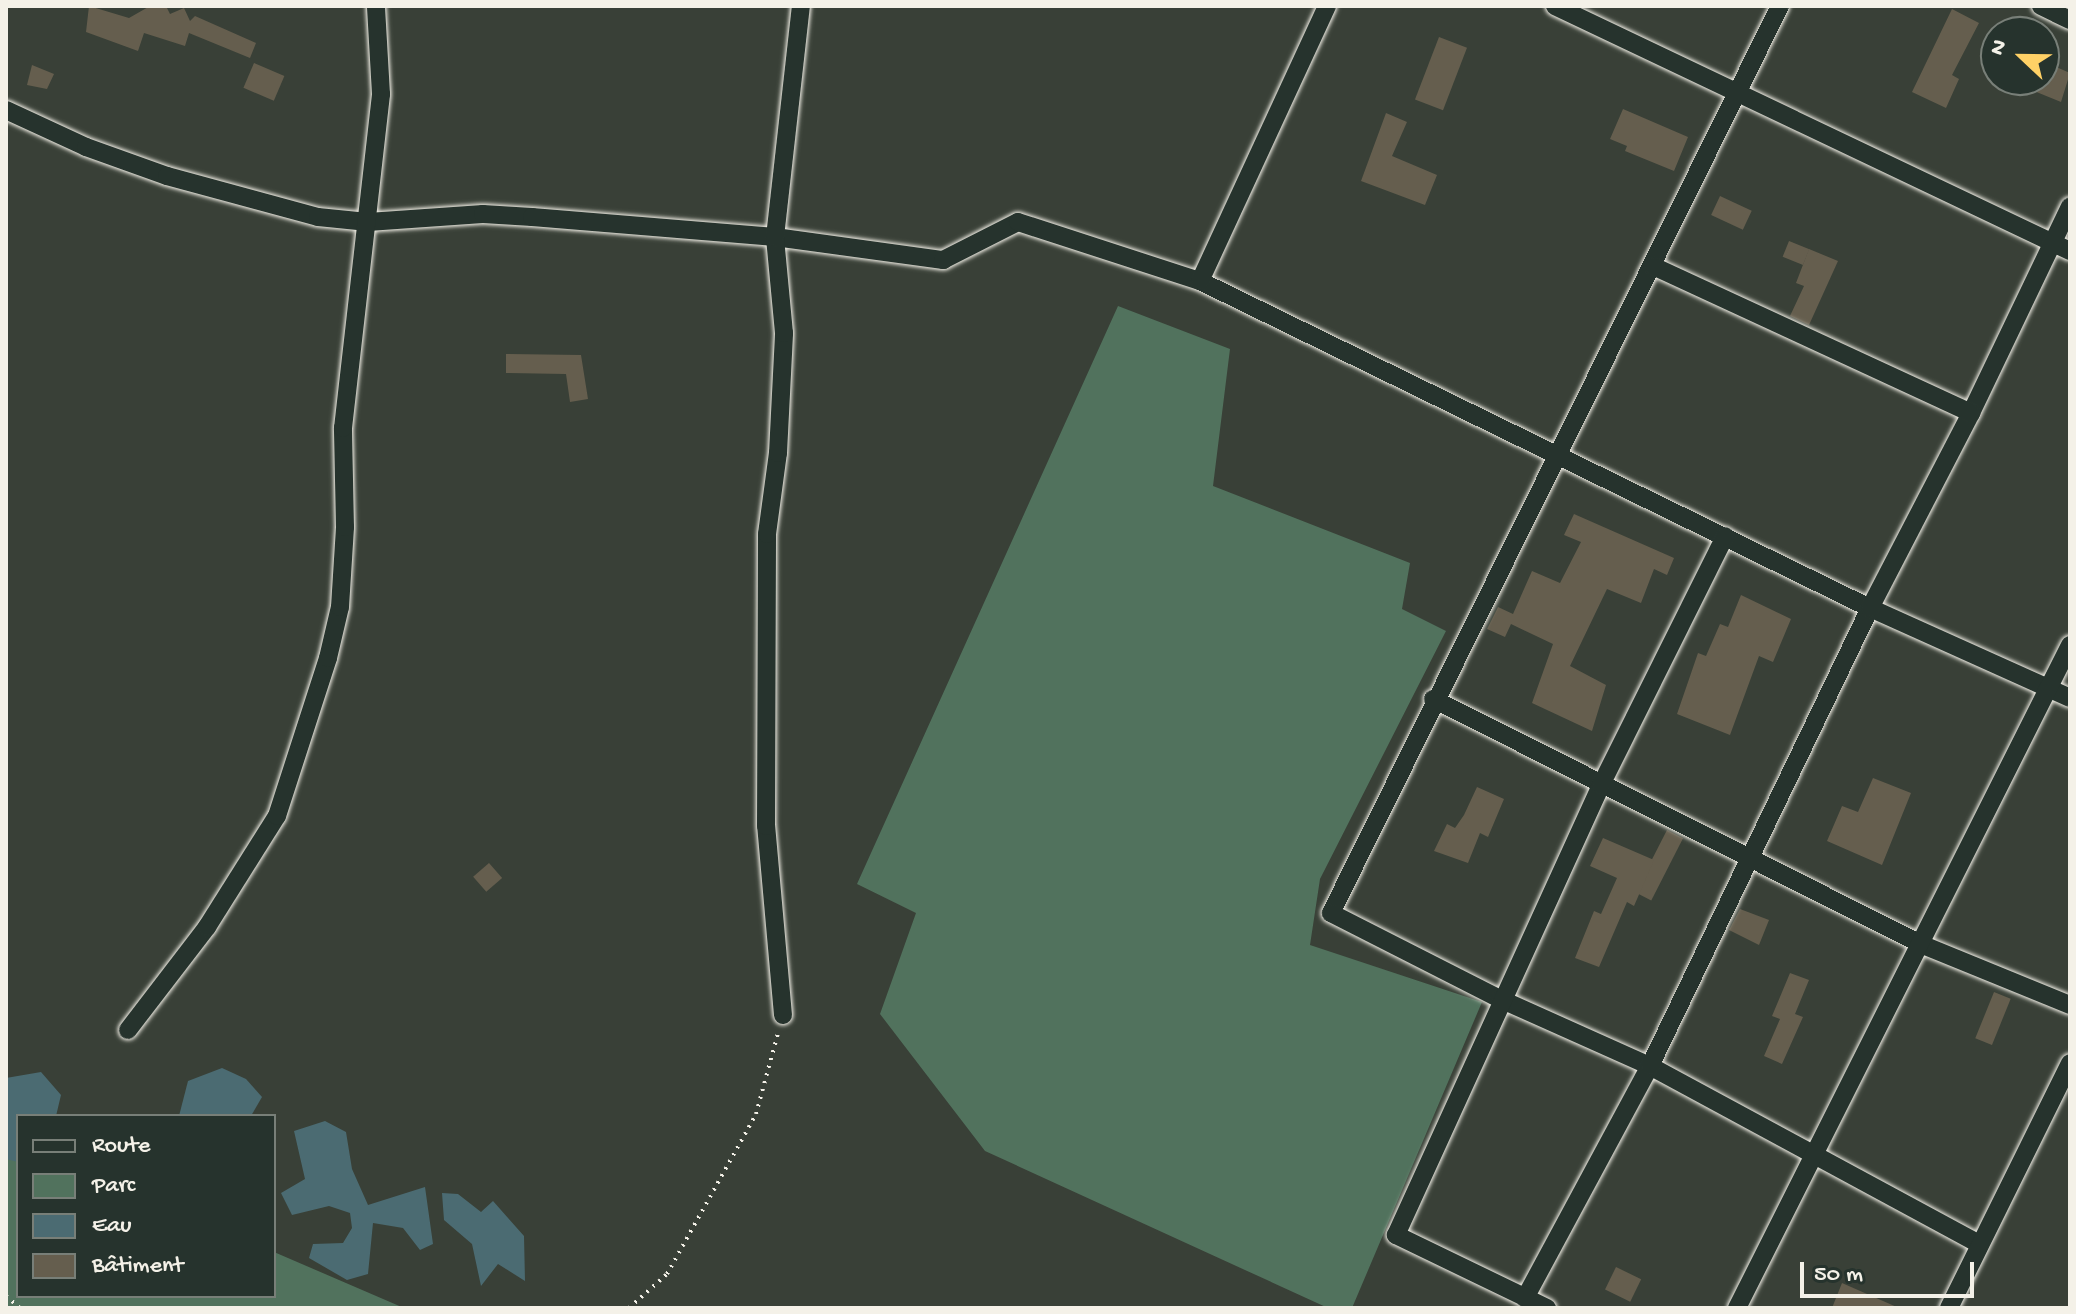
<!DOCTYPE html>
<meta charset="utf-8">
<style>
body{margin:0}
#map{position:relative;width:2076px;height:1314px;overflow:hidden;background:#394037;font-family:"Gochi Hand",sans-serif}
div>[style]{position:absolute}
.green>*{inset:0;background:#51725d}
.water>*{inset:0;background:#4b6b72}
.building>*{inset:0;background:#655e4e;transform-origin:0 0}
.path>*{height:4px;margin-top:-2px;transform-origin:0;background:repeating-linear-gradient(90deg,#f4f1e8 0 2px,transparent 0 8px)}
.roads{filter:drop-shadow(0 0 2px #f4f1e8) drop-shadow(0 0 2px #f4f1e8)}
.minor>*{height:18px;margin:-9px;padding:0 9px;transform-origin:9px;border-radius:9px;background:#26332d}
span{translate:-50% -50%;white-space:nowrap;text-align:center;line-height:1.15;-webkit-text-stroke:6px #26332d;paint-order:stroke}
.frame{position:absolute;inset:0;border:8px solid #f4f1e8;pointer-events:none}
.legend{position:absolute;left:16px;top:1114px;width:260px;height:184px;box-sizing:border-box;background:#26332d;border:2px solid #787f78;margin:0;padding:10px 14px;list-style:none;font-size:24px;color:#f4f1e8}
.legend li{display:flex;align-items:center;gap:16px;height:40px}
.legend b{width:40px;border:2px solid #787f78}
.north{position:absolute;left:1980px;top:16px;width:80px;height:80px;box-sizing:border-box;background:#26332d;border:2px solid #787f78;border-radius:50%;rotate:292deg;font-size:22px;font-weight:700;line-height:32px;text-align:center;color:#f4f1e8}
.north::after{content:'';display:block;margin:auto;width:28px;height:36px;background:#ffd166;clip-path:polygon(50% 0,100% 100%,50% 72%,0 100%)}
.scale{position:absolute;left:1800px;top:1262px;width:174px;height:36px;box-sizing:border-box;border:4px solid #f4f1e8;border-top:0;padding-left:10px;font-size:24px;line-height:28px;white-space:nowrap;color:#f4f1e8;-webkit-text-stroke:6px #26332d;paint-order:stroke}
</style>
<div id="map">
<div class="green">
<div style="clip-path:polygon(1118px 306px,1230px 349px,1213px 486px,1410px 563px,1402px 609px,1446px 631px,1320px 879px,1310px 945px,1482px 1002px,1352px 1308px,1328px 1308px,985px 1151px,880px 1014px,916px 913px,857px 884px)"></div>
<div style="clip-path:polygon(6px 1136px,18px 1141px,18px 1296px,274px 1296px,274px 1252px,404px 1308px,6px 1308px)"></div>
</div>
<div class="water">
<div style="clip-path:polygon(222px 1068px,246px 1079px,262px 1097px,251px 1116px,179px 1116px,188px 1081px)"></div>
<div style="clip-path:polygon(41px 1072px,61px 1095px,56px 1116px,18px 1116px,18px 1162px,6px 1159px,6px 1078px)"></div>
<div style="clip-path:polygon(325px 1121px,346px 1132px,352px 1169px,368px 1205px,425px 1187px,433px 1244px,420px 1250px,403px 1228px,373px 1223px,368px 1274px,347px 1280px,309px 1258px,313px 1244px,343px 1243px,352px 1228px,350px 1213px,329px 1206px,292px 1215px,281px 1193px,305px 1179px,294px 1131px)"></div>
<div style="clip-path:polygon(442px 1193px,458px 1194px,481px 1212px,493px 1201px,524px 1236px,525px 1281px,498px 1264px,481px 1286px,472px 1244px,444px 1220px)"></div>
</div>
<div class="building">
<div style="clip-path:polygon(89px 6px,129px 18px,150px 6px,166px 6px,170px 14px,184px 8px,190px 21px,195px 16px,256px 43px,250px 58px,189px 33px,185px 46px,144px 33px,138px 51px,86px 32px)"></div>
<div style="clip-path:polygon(1952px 9px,1979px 23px,1952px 75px,1959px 79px,1946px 108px,1912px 92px)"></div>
<div style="left:1439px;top:37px;width:30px;height:67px;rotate:21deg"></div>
<div style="left:254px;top:63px;width:33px;height:27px;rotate:23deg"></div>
<div style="clip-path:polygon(2047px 63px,2070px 73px,2061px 102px,2034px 91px,2044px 80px)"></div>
<div style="clip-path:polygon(32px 65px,54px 74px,47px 89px,27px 85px)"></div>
<div style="clip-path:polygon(1623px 109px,1688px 137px,1674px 171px,1625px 151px,1627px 146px,1610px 139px)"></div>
<div style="clip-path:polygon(1386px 113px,1407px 122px,1392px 156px,1437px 175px,1425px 205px,1361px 181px)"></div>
<div style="left:1720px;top:196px;width:35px;height:21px;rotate:25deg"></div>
<div style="left:1789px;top:241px;width:22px;height:17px;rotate:22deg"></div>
<div style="clip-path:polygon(1809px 249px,1838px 261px,1809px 325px,1790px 316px,1804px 286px,1796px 283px)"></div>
<div style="clip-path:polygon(506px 354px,581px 355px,588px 399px,570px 402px,566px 374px,506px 373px)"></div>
<div style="clip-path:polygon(1574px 514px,1674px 558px,1667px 575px,1654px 569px,1641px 603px,1607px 589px,1570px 666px,1606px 685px,1592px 731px,1532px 703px,1553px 644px,1511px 624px,1505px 637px,1487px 629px,1498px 607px,1513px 614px,1532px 571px,1560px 583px,1581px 542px,1564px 535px)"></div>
<div style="clip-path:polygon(1741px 595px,1791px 619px,1773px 662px,1759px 656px,1730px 735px,1677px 714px,1698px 653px,1706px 656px,1720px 624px,1728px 627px)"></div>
<div style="clip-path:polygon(1873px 778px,1911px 793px,1882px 865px,1827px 841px,1842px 806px,1858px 812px)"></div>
<div style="clip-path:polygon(1477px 787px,1504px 799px,1488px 837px,1480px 833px,1468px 863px,1434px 851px,1447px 824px,1455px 828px,1464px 815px)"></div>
<div style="left:1667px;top:830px;width:18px;height:70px;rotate:27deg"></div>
<div style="clip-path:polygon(1603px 838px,1654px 860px,1634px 906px,1627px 902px,1599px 967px,1575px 958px,1594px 911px,1601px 914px,1617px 878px,1590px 866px)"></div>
<div style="left:489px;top:863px;width:20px;height:21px;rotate:49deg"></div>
<div style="clip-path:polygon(1740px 909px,1769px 920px,1759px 945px,1729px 930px)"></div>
<div style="clip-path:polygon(1790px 973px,1809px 980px,1795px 1014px,1803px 1017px,1782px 1064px,1764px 1056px,1780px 1019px,1772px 1016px)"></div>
<div style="left:1994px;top:992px;width:18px;height:50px;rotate:22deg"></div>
<div style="left:1616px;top:1267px;width:28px;height:25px;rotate:26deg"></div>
<div style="clip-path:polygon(1842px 1283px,1899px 1308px,1832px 1308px)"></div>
</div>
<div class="path">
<div style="left:6px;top:1296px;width:18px;rotate:41deg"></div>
<div style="left:629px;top:1308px;width:51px;rotate:-41.8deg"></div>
<div style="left:667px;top:1274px;width:183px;rotate:-60.9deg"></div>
<div style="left:756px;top:1114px;width:84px;rotate:-74.8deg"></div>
</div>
<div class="roads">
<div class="minor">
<div style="left:1555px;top:6px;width:570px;rotate:25.44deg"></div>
<div style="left:1780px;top:6px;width:1012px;rotate:116.34deg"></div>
<div style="left:1331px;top:913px;width:190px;rotate:27deg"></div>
<div style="left:1500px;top:999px;width:164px;rotate:24.1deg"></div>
<div style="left:1650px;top:1066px;width:372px;rotate:28.4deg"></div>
<div style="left:2041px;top:6px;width:32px;rotate:26deg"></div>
<div style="left:6px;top:110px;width:88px;rotate:24.8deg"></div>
<div style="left:86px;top:147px;width:86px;rotate:19.7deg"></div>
<div style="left:167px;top:176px;width:156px;rotate:15.2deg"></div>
<div style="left:318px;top:217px;width:50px;rotate:5.7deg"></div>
<div style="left:368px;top:222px;width:115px;rotate:-4deg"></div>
<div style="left:483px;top:214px;width:49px;rotate:3.5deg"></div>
<div style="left:532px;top:217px;width:244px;rotate:4.7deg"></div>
<div style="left:775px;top:237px;width:170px;rotate:7.8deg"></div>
<div style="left:943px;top:260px;width:84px;rotate:-26.9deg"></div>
<div style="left:1018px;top:222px;width:191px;rotate:18deg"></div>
<div style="left:1200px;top:281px;width:746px;rotate:26.02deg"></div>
<div style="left:1870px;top:608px;width:219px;rotate:24.2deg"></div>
<div style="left:1200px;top:281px;width:303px;rotate:-65.2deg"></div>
<div style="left:1971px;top:413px;width:229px;rotate:-64.4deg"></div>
<div style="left:1433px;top:699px;width:548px;rotate:26.66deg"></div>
<div style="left:1923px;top:945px;width:159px;rotate:22.2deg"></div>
<div style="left:783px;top:1015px;width:190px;rotate:-95.1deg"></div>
<div style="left:766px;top:826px;width:292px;rotate:-89.8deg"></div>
<div style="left:767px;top:534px;width:82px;rotate:-82.3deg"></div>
<div style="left:778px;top:453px;width:120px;rotate:-87.1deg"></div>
<div style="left:784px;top:333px;width:96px;rotate:-95.4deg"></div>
<div style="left:775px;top:237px;width:232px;rotate:-83.6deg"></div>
<div style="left:128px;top:1030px;width:130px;rotate:-52.5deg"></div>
<div style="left:207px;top:927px;width:131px;rotate:-57.8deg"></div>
<div style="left:277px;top:816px;width:166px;rotate:-72.1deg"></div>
<div style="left:328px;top:658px;width:52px;rotate:-76.8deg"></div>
<div style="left:340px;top:607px;width:80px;rotate:-86.4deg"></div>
<div style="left:345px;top:527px;width:99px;rotate:-91.2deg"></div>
<div style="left:343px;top:428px;width:336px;rotate:-83.5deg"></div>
<div style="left:381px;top:94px;width:88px;rotate:-93.3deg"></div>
<div style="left:1525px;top:1298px;width:264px;rotate:-61.7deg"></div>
<div style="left:1650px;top:1066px;width:508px;rotate:-64.34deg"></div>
<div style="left:1870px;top:608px;width:220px;rotate:-62.6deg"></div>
<div style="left:1971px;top:413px;width:350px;rotate:-155.2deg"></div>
<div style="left:1547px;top:1308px;width:168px;rotate:-154.2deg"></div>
<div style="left:1396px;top:1235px;width:494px;rotate:-65.5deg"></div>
<div style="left:1601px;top:785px;width:278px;rotate:-63.5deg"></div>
<div style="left:1737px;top:1308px;width:742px;rotate:-63.33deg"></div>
<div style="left:1949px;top:1308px;width:273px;rotate:-63.7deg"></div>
</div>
</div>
<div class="frame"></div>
<ul class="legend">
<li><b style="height:10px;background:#26332d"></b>Route</li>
<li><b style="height:22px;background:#51725d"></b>Parc</li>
<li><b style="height:22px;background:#4b6b72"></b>Eau</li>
<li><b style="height:22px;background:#655e4e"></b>Bâtiment</li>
</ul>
<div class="north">N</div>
<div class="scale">50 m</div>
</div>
